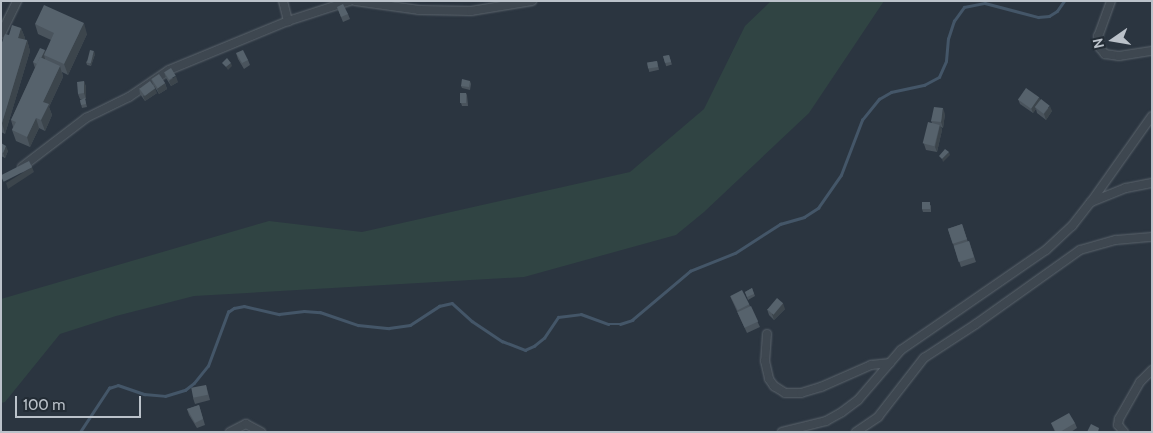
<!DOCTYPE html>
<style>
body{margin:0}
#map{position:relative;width:1153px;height:433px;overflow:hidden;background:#2b3540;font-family:Cabin,sans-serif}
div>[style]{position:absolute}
.green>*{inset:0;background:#304443}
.stream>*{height:2.5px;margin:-1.25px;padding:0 1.25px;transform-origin:1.25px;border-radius:1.25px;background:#445668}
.roads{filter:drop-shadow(0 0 1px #5c656d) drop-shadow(0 0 1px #5c656d)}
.minor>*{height:8px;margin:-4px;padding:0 4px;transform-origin:4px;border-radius:4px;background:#3e4750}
.wall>*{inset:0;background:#4a545d;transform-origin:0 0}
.shaded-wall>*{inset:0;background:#3c454c}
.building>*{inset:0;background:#56626c;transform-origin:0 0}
span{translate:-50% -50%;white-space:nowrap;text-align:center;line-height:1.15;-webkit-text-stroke:4px #232c35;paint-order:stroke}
.frame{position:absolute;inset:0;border:2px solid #bbc2ca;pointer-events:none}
.north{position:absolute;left:1088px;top:15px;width:50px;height:50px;-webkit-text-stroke:4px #232c35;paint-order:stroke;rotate:257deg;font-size:14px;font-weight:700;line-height:20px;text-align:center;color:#bbc2ca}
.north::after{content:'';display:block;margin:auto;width:18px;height:22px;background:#bbc2ca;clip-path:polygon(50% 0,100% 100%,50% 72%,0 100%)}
.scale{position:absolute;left:15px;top:396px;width:126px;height:22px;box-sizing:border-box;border:2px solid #bbc2ca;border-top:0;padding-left:6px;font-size:15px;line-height:18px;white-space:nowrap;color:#bbc2ca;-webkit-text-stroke:4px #232c35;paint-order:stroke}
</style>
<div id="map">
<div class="green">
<div style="clip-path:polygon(771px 1px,884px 1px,809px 113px,704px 212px,676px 235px,524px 277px,194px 296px,116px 316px,60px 334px,5px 402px,1px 403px,1px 299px,269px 221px,362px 232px,630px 172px,704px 109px,745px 26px)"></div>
</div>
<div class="stream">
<div style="left:80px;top:432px;width:53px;rotate:-56.6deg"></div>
<div style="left:109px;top:388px;width:9px;rotate:-18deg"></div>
<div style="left:118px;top:385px;width:28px;rotate:19deg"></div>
<div style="left:144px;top:394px;width:21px;rotate:5deg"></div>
<div style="left:165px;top:396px;width:21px;rotate:-17deg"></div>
<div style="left:185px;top:390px;width:11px;rotate:-38deg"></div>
<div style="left:194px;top:383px;width:22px;rotate:-51deg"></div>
<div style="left:208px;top:366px;width:58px;rotate:-69.7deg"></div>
<div style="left:228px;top:312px;width:7px;rotate:-34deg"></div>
<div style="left:234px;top:308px;width:10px;rotate:-11deg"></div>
<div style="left:244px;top:306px;width:36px;rotate:13deg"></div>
<div style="left:279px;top:314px;width:25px;rotate:-7deg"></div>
<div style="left:304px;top:311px;width:16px;rotate:4deg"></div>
<div style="left:320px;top:312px;width:40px;rotate:18.9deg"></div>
<div style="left:358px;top:325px;width:31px;rotate:6deg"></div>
<div style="left:389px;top:328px;width:21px;rotate:-8deg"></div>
<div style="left:410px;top:325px;width:35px;rotate:-33deg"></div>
<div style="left:439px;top:306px;width:13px;rotate:-13deg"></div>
<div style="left:452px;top:303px;width:27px;rotate:42deg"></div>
<div style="left:472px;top:321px;width:36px;rotate:34deg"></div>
<div style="left:502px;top:341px;width:25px;rotate:21deg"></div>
<div style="left:525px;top:350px;width:10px;rotate:-24deg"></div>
<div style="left:534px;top:346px;width:13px;rotate:-39deg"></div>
<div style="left:544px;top:338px;width:25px;rotate:-56deg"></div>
<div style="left:558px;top:317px;width:23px;rotate:-7deg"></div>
<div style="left:581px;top:314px;width:29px;rotate:20deg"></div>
<div style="left:608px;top:324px;width:12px"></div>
<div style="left:620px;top:324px;width:13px;rotate:-18deg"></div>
<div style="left:632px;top:320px;width:76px;rotate:-40.2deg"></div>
<div style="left:690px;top:271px;width:48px;rotate:-21.8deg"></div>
<div style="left:735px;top:253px;width:54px;rotate:-32.8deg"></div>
<div style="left:780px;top:224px;width:25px;rotate:-16deg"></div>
<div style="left:804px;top:217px;width:17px;rotate:-33deg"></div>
<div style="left:818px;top:208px;width:40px;rotate:-55.1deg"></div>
<div style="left:841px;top:175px;width:59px;rotate:-69.1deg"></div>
<div style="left:862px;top:120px;width:27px;rotate:-51deg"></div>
<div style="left:879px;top:99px;width:14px;rotate:-30deg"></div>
<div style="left:891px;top:92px;width:34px;rotate:-12deg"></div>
<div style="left:924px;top:85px;width:17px;rotate:-28deg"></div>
<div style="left:939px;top:77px;width:17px;rotate:-66deg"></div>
<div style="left:946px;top:61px;width:22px;rotate:-85deg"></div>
<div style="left:948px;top:39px;width:19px;rotate:-72deg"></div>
<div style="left:954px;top:21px;width:17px;rotate:-54deg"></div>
<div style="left:964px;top:7px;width:21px;rotate:-11deg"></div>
<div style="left:985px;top:3px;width:55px;rotate:14.8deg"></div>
<div style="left:1038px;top:17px;width:11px;rotate:-5deg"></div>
<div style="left:1049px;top:16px;width:9px;rotate:-32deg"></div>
<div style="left:1057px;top:11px;width:12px;rotate:-55deg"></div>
</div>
<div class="roads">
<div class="minor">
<div style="left:283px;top:1px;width:21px;rotate:76deg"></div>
<div style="left:355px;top:1px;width:65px;rotate:8deg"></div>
<div style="left:419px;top:10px;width:52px;rotate:1.1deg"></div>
<div style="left:471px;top:11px;width:62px;rotate:-9.3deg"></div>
<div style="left:1111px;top:1px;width:37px;rotate:110deg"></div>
<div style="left:1098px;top:36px;width:12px;rotate:81deg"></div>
<div style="left:1100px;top:48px;width:8px;rotate:50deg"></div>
<div style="left:1105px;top:54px;width:14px;rotate:8deg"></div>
<div style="left:1119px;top:56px;width:33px;rotate:-9deg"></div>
<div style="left:1px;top:34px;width:37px;rotate:-64deg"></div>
<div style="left:22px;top:167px;width:81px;rotate:-37.4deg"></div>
<div style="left:86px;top:118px;width:48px;rotate:-26deg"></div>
<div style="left:129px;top:97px;width:48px;rotate:-34deg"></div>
<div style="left:169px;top:70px;width:129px;rotate:-22.4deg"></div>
<div style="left:288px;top:21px;width:65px;rotate:-17.9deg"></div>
<div style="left:1091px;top:202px;width:38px;rotate:-22deg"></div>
<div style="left:1126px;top:188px;width:26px;rotate:-11deg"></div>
<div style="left:767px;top:334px;width:27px;rotate:94deg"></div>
<div style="left:765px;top:361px;width:18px;rotate:77deg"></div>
<div style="left:769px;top:379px;width:9px;rotate:54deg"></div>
<div style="left:774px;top:386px;width:13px;rotate:32deg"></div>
<div style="left:785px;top:393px;width:16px"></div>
<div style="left:801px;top:393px;width:21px;rotate:-17deg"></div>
<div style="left:821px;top:387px;width:55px;rotate:-23.7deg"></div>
<div style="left:871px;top:365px;width:19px;rotate:-6deg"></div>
<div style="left:230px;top:432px;width:18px;rotate:-27deg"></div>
<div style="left:246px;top:424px;width:17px;rotate:28deg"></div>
<div style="left:782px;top:432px;width:45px;rotate:-14deg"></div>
<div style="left:826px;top:421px;width:18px;rotate:-29deg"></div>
<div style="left:842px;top:412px;width:20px;rotate:-37deg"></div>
<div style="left:858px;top:400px;width:66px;rotate:-49.3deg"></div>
<div style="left:901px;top:350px;width:176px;rotate:-34.6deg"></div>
<div style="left:1046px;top:250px;width:35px;rotate:-43deg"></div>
<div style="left:1072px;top:226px;width:31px;rotate:-52deg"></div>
<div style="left:1091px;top:202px;width:105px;rotate:-54.7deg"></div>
<div style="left:856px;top:432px;width:27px;rotate:-34deg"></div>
<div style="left:878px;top:417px;width:75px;rotate:-52.1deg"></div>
<div style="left:924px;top:358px;width:62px;rotate:-33.2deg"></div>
<div style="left:976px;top:324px;width:128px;rotate:-35.4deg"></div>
<div style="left:1080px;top:250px;width:37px;rotate:-16deg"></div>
<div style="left:1116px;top:240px;width:36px;rotate:-5deg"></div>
<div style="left:1124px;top:432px;width:9px;rotate:-131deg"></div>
<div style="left:1118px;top:425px;width:6px;rotate:-81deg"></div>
<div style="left:1119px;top:419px;width:43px;rotate:-60.4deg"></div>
<div style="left:1140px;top:382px;width:17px;rotate:-45deg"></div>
</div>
</div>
<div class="wall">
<div style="clip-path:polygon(337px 7px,348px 14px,350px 19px,343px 22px)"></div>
<div style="clip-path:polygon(35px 24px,87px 34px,68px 75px,62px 72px,63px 77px,49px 107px,52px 115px,45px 131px,39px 128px,30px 147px,16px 141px,12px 130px,13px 127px,11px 120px,35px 68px,33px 62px,45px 50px,46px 52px,51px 40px,38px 34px)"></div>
<div style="clip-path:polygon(21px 28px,25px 38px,24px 40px,27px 40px,30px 51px,5px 134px,1px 132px,1px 45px,9px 35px)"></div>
<div style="clip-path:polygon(236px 53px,248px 60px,250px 65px,244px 69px,238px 59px)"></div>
<div style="clip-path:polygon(95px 54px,91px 66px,87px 65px,86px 62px)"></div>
<div style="left:669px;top:55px;width:10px;height:6px;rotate:73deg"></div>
<div style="left:657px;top:61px;width:9px;height:10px;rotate:77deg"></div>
<div style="clip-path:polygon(164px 72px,178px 82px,171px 86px,166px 78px)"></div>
<div style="clip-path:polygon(151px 79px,165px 83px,167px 89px,159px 94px,153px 84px)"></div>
<div style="clip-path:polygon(84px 81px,86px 87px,86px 99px,85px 99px,87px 107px,82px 108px,80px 100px,84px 99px,80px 99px,78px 94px)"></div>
<div style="clip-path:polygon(470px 81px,471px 84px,470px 90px,462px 88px,461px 86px)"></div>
<div style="clip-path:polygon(139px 88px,157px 93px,145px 101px,140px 94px)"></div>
<div style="clip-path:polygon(466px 93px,467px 95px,468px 106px,462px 106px,461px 103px)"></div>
<div style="clip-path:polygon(1039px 97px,1040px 101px,1052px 111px,1046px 120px,1037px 113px,1036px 109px,1033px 113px,1020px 104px,1018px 99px)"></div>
<div style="clip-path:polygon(945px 114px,943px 128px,941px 127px,942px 130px,937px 152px,926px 150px,924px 144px,932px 123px,931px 121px)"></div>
<div style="clip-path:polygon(1px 143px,8px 151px,5px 158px,1px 156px)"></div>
<div style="clip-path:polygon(931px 205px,931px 212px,923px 212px,922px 209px)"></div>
<div style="clip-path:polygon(962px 224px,968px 242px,969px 241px,976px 262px,961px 267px,948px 229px)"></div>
<div style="clip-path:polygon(752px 288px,755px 296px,748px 300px,745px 292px)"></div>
<div style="clip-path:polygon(730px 296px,749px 304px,760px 327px,747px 333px)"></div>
<div style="clip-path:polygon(767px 309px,785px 309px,774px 320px,769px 315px)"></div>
<div style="clip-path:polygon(206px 385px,210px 400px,195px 404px,193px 398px)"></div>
<div style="clip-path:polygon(199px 405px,205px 425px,197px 428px,189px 415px,187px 409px)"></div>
<div style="clip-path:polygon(1051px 423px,1075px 423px,1077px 428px,1071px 432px,1055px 432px)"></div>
</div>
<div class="shaded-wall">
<div style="clip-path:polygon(84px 23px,87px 34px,68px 75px,64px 64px)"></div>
<div style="clip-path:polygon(21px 28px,25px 38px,22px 48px,18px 38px)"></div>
<div style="clip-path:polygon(27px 40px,30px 51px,5px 134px,2px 123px)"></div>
<div style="clip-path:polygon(45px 50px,47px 55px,44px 55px,45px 59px,40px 70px,38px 64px)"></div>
<div style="clip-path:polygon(94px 51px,95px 54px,91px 66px,90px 64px)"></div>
<div style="clip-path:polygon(231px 63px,232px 66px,228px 70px,226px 67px)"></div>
<div style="clip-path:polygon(60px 66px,63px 77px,49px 107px,52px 115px,45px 131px,41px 120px,43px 102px)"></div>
<div style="clip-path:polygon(176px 76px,178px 82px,171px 86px,169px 81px)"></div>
<div style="clip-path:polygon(84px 81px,86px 87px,86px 99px,84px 93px)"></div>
<div style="clip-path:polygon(165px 83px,167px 89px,159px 94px,157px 89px)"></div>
<div style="clip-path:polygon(155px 88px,157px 93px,145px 101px,143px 96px)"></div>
<div style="clip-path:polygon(1039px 97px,1041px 103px,1035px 107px,1036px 109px,1033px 113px,1031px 108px)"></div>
<div style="clip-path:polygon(1050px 106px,1052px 111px,1046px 120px,1044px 114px)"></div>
<div style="clip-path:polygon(943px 108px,945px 114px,943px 128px,941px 122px)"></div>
<div style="clip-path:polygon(36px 118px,39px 128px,30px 147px,27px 137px)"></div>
<div style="clip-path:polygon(940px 125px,942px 130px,937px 152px,935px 147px)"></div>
<div style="clip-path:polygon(6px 146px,8px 151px,5px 158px,3px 153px)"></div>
<div style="clip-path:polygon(949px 152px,950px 155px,943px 162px,942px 159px)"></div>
<div style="clip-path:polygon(32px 167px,34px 172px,8px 189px,6px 183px)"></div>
<div style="clip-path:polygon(783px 303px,785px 309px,774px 320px,772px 314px)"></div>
</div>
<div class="building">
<div style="clip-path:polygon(343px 4px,348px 14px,341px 17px,337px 7px)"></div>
<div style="clip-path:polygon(44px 5px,84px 23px,64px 64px,44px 55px,54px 33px,35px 24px)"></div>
<div style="clip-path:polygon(12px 25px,21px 28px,18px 38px,27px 40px,2px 123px,1px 45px,5px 34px,9px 35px)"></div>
<div style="clip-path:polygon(40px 48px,45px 50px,41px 58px,40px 57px,37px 64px,33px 62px)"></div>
<div style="left:90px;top:50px;width:4px;height:13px;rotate:14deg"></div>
<div style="clip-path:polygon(243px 50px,248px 60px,242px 63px,236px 53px)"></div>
<div style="clip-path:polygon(669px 55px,671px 62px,665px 63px,663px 56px)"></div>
<div style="clip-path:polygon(40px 57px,60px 66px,43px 102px,49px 104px,41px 120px,36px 118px,27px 137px,12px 130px,16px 122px,11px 120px)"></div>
<div style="clip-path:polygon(227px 58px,231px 63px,226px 67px,222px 63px)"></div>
<div style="left:657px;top:61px;width:6px;height:10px;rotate:81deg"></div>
<div style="left:171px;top:68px;width:9px;height:8px;rotate:58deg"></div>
<div style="left:159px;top:74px;width:11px;height:9px;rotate:56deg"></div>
<div style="clip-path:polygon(462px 79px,470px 81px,469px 87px,461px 86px)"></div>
<div style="clip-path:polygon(84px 81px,84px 93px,78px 94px,77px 82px)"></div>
<div style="left:150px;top:81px;width:9px;height:13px;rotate:54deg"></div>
<div style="left:1026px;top:88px;width:16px;height:14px;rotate:35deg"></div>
<div style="left:460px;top:93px;width:6px;height:10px"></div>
<div style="clip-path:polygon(85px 98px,86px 104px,81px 105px,80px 100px)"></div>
<div style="left:1041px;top:99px;width:11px;height:10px;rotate:38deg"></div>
<div style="clip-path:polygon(934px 107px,943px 108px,941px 122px,931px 121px)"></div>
<div style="left:928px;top:122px;width:12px;height:22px;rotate:14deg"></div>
<div style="clip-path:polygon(1px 143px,6px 146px,3px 153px,1px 152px)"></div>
<div style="clip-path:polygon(945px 149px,949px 152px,942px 159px,939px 156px)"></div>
<div style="left:29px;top:161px;width:7px;height:32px;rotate:63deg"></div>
<div style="left:922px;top:202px;width:8px;height:7px"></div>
<div style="left:962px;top:224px;width:16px;height:15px;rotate:72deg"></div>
<div style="left:969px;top:241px;width:17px;height:16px;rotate:73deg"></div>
<div style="clip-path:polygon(752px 288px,754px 294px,747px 297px,745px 292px)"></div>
<div style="left:742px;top:290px;width:16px;height:13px;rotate:63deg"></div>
<div style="left:777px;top:298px;width:8px;height:15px;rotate:40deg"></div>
<div style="left:751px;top:306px;width:17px;height:15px;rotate:65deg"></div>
<div style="left:206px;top:385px;width:10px;height:15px;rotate:79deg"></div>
<div style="clip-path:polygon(199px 405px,203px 419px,195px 423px,187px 409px)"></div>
<div style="clip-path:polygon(1069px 413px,1075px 423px,1060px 432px,1056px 432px,1051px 423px)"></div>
<div style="clip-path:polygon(1091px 424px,1099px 428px,1098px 432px,1087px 432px)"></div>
</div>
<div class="frame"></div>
<div class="north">N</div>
<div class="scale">100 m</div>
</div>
